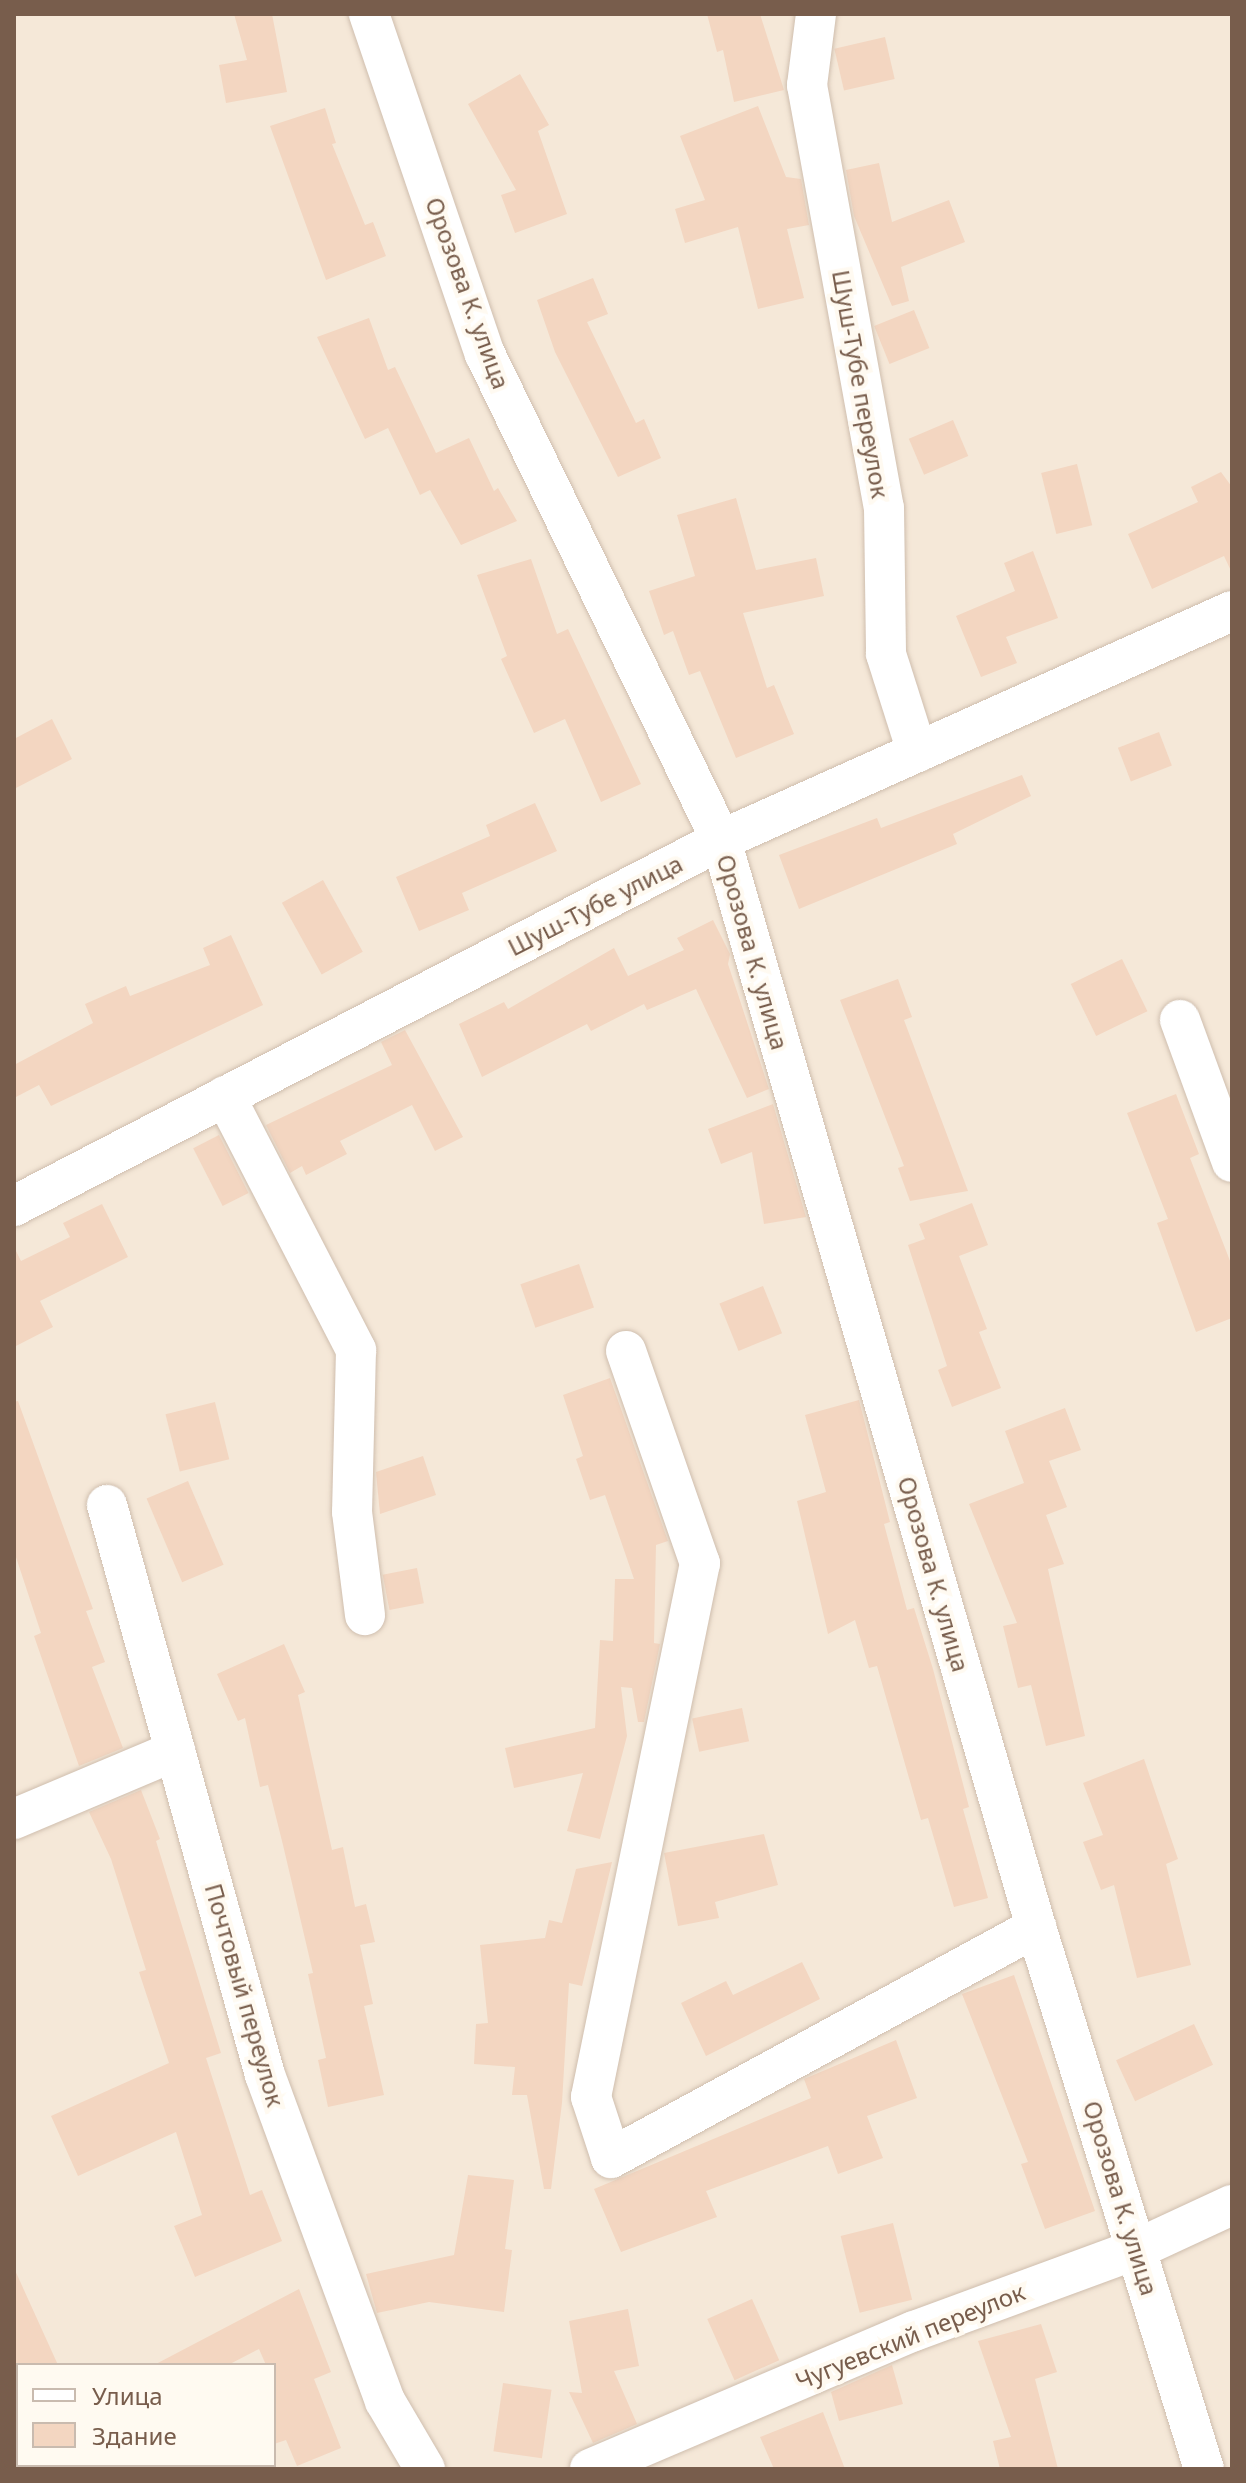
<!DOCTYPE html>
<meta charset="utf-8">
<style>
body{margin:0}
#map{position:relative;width:1246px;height:2483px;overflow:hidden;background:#fdf6ea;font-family:"Noto Sans",sans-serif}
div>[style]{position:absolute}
.residential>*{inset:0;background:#f5e8d8}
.building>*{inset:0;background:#f3d6c1;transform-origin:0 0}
.roads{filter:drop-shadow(0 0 2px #cfbeae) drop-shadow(0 0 2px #cfbeae)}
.minor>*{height:40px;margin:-20px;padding:0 20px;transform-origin:20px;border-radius:20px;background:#fff}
span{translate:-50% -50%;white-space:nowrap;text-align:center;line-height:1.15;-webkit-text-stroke:8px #fffaf1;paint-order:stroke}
.street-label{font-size:24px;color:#785d4c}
.frame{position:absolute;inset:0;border:16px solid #785d4c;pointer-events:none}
.legend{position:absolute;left:16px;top:2363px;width:260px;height:104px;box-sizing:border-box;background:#fffaf1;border:2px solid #c9bbaf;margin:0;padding:10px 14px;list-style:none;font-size:24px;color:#785d4c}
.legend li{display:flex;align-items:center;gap:16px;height:40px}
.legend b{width:40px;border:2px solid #c9bbaf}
</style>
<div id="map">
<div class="residential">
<div style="clip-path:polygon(evenodd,14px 14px,1232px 14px,1232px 2469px,14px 2469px,14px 14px,18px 2365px,274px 2365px,274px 2465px,18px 2465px,18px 2365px)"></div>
</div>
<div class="building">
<div style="clip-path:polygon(234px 14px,272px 14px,287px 92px,226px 103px,219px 65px,247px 60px)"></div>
<div style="clip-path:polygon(707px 14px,760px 14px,784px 90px,734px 102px,723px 50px,717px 52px)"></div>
<div style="left:885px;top:37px;width:43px;height:52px;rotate:77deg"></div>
<div style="clip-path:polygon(520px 74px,549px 125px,538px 131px,567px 214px,515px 233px,501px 195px,516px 190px,468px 104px)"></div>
<div style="clip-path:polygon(758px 106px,786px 177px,801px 179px,809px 225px,787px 229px,804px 298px,758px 309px,738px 227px,685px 243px,675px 209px,705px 200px,680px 136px)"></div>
<div style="clip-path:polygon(325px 108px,336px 143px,332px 144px,365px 225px,373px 222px,386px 256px,326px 280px,270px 126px)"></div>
<div style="clip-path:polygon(879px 163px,892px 222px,949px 200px,965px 242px,901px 267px,909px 301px,892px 306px,854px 216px,846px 170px)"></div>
<div style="clip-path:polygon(593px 278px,608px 314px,587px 322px,636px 423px,644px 419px,661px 458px,618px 477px,555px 352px,537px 300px)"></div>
<div style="left:914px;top:310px;width:41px;height:43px;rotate:68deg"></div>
<div style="clip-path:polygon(369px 318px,388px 370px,395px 367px,436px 453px,469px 438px,494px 491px,498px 488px,517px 521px,461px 545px,430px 490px,420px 495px,388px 428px,365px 439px,317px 337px)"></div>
<div style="left:953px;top:420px;width:39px;height:48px;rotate:67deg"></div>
<div style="left:1077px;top:464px;width:63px;height:37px;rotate:76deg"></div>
<div style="clip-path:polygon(1221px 472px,1232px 487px,1232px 573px,1224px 556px,1152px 589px,1128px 534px,1198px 502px,1191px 487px)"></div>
<div style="clip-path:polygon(736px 498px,756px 570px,816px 558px,824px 596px,743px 613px,767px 688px,774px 685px,794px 734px,736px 758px,700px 671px,689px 675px,673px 631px,664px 635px,649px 591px,695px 576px,677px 515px)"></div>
<div style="clip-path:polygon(1033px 551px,1058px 618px,1006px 637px,1017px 663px,981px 677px,956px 616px,1015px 591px,1004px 563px)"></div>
<div style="clip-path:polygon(531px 559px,557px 634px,568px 629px,641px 784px,601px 802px,565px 719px,534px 733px,501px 659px,507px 656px,477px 575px)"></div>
<div style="clip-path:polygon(52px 719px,72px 759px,14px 789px,14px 739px)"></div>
<div style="left:1159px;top:732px;width:36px;height:44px;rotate:69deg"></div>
<div style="clip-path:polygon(1022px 775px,1031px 796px,953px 834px,957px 844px,799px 909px,779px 855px,877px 818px,881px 828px)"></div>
<div style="clip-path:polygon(535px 803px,557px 851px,462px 893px,469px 910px,419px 931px,396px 877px,490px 836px,486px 825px)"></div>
<div style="left:323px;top:880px;width:82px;height:47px;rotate:61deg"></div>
<div style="clip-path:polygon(713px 920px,730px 954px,728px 964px,769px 1089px,747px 1098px,696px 989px,647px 1010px,644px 1004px,591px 1031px,587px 1024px,482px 1077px,459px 1024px,504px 1002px,508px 1009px,614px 948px,628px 976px,684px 950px,677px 938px)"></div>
<div style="clip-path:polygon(231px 935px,263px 1005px,51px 1106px,39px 1085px,14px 1098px,14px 1065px,93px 1023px,85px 1004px,126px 986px,130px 996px,210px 965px,203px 948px)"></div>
<div style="left:1122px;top:959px;width:58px;height:57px;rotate:64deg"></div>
<div style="clip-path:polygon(898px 979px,912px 1017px,904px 1020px,968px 1191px,910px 1201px,898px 1168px,904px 1166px,840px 1000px)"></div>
<div style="clip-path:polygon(405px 1030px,463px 1137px,435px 1151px,412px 1105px,340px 1141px,347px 1154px,306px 1175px,302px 1166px,290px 1173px,266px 1125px,392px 1065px,381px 1042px)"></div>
<div style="clip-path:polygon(1176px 1094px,1199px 1154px,1190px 1158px,1232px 1266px,1232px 1318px,1196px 1332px,1157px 1223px,1168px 1219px,1127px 1113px)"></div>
<div style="clip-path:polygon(773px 1104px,806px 1217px,764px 1224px,752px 1152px,721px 1164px,708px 1129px)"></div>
<div style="left:219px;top:1135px;width:65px;height:29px;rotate:63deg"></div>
<div style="clip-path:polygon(972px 1203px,988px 1245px,959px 1256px,987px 1329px,979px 1332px,1001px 1388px,952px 1407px,938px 1370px,947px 1366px,908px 1245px,925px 1239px,919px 1224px)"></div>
<div style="clip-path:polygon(102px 1204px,128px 1257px,40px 1301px,53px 1327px,14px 1347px,14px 1247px,21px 1261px,70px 1237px,63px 1223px)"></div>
<div style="left:579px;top:1264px;width:46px;height:62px;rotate:71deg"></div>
<div style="left:763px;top:1286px;width:51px;height:47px;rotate:68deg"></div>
<div style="clip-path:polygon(610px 1378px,668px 1541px,656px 1545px,654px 1643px,660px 1644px,644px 1722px,638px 1722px,632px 1688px,621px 1687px,627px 1736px,600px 1839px,567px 1831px,583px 1773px,514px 1788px,505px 1748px,595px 1728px,600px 1640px,613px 1641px,615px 1579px,634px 1579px,605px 1495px,590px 1500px,576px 1459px,583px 1456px,563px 1395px)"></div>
<div style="clip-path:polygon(859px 1400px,890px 1522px,884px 1524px,907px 1610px,914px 1608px,933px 1669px,969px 1807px,963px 1809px,988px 1898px,954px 1907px,928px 1818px,921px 1820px,877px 1666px,869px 1668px,855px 1620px,828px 1634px,797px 1501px,826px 1492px,805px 1415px)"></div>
<div style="clip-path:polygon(18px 1401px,93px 1609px,86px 1611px,105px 1662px,92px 1667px,123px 1748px,79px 1766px,34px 1636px,41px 1633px,14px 1551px,14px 1402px)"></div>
<div style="left:215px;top:1402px;width:59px;height:51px;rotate:76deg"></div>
<div style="clip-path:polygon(1065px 1408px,1081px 1450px,1049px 1461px,1067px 1507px,1046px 1515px,1064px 1564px,1048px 1569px,1085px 1736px,1046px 1746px,1031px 1685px,1018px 1688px,1003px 1626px,1017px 1623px,969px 1504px,1024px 1483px,1005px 1431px)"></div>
<div style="clip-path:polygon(423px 1456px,436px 1495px,380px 1514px,376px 1472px)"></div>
<div style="left:188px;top:1481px;width:91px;height:45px;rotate:67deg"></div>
<div style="left:417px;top:1568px;width:36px;height:35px;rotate:79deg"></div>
<div style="clip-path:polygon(284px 1644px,305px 1692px,298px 1695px,332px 1850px,343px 1847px,355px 1907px,366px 1904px,375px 1942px,360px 1945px,373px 2004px,364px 2006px,384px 2095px,328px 2107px,318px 2060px,326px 2058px,308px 1974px,313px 1973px,283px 1845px,268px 1785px,260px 1787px,245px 1718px,238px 1721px,217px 1674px)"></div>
<div style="left:742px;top:1708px;width:34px;height:51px;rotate:78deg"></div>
<div style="clip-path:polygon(1144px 1759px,1178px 1859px,1166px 1864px,1191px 1965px,1137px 1978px,1114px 1885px,1101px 1890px,1083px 1842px,1103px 1835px,1083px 1783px)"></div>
<div style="clip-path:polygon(141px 1790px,160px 1839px,156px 1841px,221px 2053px,206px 2058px,250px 2195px,262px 2190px,282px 2241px,195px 2277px,174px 2226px,202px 2215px,176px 2132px,78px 2176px,51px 2116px,169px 2063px,139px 1972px,146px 1970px,111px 1859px,89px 1812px)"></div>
<div style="clip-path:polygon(764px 1834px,778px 1885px,715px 1902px,719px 1918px,678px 1926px,664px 1853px)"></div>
<div style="clip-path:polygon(612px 1862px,582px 1986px,569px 1983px,562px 2103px,551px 2189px,544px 2189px,527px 2095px,512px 2095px,515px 2067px,474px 2064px,476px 2024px,488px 2023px,480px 1945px,545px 1938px,549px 1920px,562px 1923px,576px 1869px)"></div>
<div style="clip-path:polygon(802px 1962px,820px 1999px,706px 2056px,681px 2003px,726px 1981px,733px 1995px)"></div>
<div style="clip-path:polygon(1014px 1975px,1095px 2211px,1045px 2229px,1021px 2164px,1028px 2162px,962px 1994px)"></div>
<div style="left:1194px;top:2024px;width:45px;height:86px;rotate:65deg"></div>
<div style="clip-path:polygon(896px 2040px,917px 2098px,867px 2116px,883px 2158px,838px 2174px,828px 2146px,706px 2191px,717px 2217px,621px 2252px,594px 2189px,811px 2098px,804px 2079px)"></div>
<div style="clip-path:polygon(468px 2175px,514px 2180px,505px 2249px,512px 2250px,504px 2312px,429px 2302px,377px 2313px,366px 2274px,454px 2255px)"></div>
<div style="left:893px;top:2223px;width:79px;height:54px;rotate:76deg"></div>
<div style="clip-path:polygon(14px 2268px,58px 2365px,14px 2365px)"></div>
<div style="clip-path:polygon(299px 2289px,331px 2372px,314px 2379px,341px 2448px,297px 2466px,286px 2440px,274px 2444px,274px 2365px,266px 2365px,259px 2349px,228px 2365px,154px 2365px)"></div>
<div style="left:752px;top:2299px;width:67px;height:49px;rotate:66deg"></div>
<div style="clip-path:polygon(628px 2309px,639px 2366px,614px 2371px,637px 2424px,593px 2443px,569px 2392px,582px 2393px,569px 2321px)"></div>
<div style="clip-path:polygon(1041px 2324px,1057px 2372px,1035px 2379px,1058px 2469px,1000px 2469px,993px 2441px,1011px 2437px,978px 2341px)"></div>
<div style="clip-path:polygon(892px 2365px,903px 2404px,839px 2421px,831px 2392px)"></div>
<div style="left:503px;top:2383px;width:49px;height:69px;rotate:8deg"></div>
<div style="clip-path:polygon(823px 2412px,845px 2469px,774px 2469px,760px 2437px)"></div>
</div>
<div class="roads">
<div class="minor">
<div style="left:369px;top:14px;width:359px;rotate:71.2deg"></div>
<div style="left:485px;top:354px;width:540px;rotate:64.1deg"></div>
<div style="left:721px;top:840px;width:1132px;rotate:73.84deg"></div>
<div style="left:1036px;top:1927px;width:567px;rotate:72.78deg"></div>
<div style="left:816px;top:14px;width:72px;rotate:97.2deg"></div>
<div style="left:807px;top:85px;width:430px;rotate:79.7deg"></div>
<div style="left:884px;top:508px;width:146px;rotate:89.2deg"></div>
<div style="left:886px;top:654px;width:103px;rotate:72.4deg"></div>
<div style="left:1180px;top:1020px;width:151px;rotate:69.9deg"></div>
<div style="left:225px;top:1096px;width:286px;rotate:62.7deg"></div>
<div style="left:356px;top:1350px;width:162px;rotate:91.4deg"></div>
<div style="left:352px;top:1512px;width:104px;rotate:82.8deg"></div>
<div style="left:14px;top:1206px;width:796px;rotate:-27.37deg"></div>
<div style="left:721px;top:840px;width:560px;rotate:-24.14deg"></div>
<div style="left:626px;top:1351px;width:225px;rotate:70.8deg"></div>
<div style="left:700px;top:1563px;width:545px;rotate:101.54deg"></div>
<div style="left:591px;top:2097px;width:64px;rotate:71.8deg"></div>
<div style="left:611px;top:2158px;width:484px;rotate:-28.5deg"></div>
<div style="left:107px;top:1505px;width:591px;rotate:74.51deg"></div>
<div style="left:265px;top:2075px;width:347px;rotate:69.8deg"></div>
<div style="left:385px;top:2401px;width:79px;rotate:59.5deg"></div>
<div style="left:14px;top:1819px;width:175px;rotate:-22.9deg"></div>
<div style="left:590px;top:2469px;width:352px;rotate:-23.1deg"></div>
<div style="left:914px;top:2331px;width:238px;rotate:-20.2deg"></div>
<div style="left:1137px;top:2249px;width:105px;rotate:-24.9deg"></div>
</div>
</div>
<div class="street-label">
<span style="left:468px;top:293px;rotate:70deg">Орозова К. улица</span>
<span style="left:861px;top:384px;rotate:80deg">Шуш-Тубе переулок</span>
<span style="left:595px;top:905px;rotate:-27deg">Шуш-Тубе улица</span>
<span style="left:753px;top:952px;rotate:74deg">Орозова К. улица</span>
<span style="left:934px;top:1574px;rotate:74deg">Орозова К. улица</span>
<span style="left:245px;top:1995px;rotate:74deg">Почтовый переулок</span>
<span style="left:1121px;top:2198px;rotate:73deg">Орозова К. улица</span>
<span style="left:910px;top:2336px;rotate:-22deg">Чугуевский переулок</span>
</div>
<div class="frame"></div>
<ul class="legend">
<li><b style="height:10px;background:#fff"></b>Улица</li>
<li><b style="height:22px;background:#f3d6c1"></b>Здание</li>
</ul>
</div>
